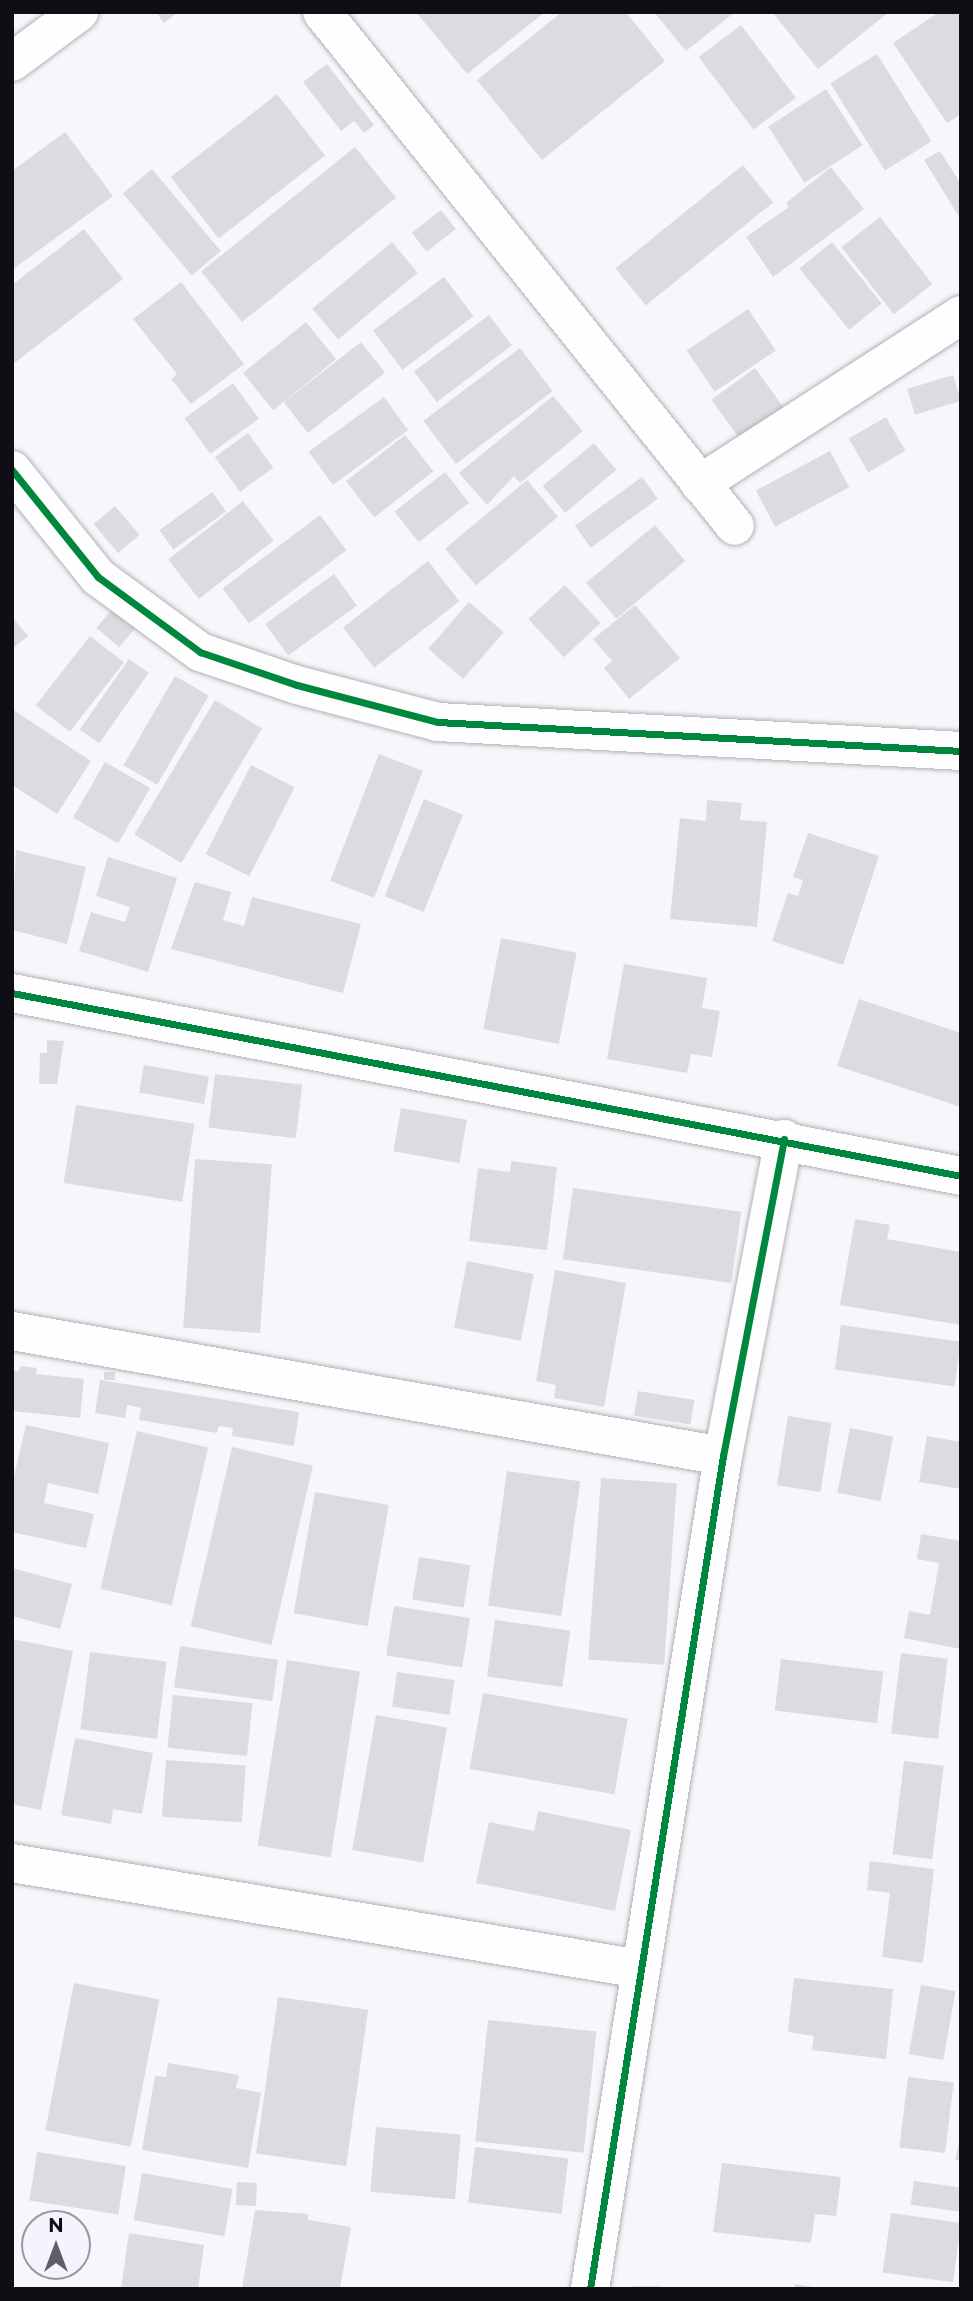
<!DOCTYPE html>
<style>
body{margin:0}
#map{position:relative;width:973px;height:2301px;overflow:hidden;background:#f6f6fb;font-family:Montserrat,sans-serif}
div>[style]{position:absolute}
.building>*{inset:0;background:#dddbe0;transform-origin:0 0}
.roads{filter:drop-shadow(0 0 2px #b2b1b7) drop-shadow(0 0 2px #b2b1b7)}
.minor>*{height:38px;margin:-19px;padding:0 19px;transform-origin:19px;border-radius:19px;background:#fefefe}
.cycleway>*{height:7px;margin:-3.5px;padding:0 3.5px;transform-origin:3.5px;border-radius:3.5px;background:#00873e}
span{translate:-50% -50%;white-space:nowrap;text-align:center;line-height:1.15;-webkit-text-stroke:5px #f4f3fe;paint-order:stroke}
.frame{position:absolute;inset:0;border:14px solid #0e0e14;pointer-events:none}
.north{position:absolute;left:21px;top:2210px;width:70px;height:70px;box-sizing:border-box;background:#f4f3fe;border:2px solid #9897a0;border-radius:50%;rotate:0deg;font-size:19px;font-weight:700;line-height:28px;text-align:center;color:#0e0e14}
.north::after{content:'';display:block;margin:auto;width:24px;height:32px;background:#5f5f65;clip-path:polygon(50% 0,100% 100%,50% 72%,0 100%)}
</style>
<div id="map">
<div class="building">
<div style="clip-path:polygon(156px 12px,178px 12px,164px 23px)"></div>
<div style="clip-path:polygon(416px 12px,545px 12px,467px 74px)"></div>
<div style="clip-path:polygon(562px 12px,626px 12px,665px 61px,542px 160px,477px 80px)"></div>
<div style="clip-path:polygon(654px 12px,735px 12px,686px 51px)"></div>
<div style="clip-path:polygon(772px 12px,889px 12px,818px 69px)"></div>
<div style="clip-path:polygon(939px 12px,957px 12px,961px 18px,961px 114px,947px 123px,893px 43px)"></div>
<div style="left:741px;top:25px;width:91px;height:53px;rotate:53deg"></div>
<div style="left:877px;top:54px;width:103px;height:55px;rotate:58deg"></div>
<div style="clip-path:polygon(327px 64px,374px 125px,364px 133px,354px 121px,341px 131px,303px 82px)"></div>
<div style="left:826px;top:89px;width:67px;height:69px;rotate:57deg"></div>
<div style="left:277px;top:94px;width:78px;height:135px;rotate:52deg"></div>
<div style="clip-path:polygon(65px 132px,113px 196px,12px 270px,12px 171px)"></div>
<div style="left:355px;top:147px;width:65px;height:198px;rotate:51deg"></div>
<div style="clip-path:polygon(940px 151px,961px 184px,961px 220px,924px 160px)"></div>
<div style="left:743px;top:165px;width:48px;height:164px;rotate:51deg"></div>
<div style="clip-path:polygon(831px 167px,864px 209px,773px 277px,746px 237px,789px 207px,786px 203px)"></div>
<div style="left:152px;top:169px;width:107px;height:38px;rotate:50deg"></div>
<div style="left:441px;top:210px;width:24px;height:37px;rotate:52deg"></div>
<div style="left:880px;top:217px;width:85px;height:49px;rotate:52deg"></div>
<div style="clip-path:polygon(84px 229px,123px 279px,12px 365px,12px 285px)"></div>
<div style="left:392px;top:242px;width:40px;height:104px;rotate:50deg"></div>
<div style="left:832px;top:242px;width:79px;height:42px;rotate:51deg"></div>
<div style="left:444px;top:277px;width:49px;height:89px;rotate:53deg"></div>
<div style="clip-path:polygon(181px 282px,244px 364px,191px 404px,171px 379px,177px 374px,133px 319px)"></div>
<div style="left:748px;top:309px;width:50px;height:74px;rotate:56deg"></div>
<div style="left:489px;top:315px;width:38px;height:94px;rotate:53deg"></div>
<div style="left:306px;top:322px;width:48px;height:81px;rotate:51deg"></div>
<div style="left:361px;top:342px;width:39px;height:98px;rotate:52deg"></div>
<div style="left:520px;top:348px;width:54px;height:121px;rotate:53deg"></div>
<div style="left:755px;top:368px;width:49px;height:54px;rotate:54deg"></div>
<div style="left:953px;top:375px;width:27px;height:48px;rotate:73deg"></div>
<div style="left:233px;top:383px;width:44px;height:60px;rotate:54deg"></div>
<div style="clip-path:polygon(553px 396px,583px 431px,520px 483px,514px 476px,487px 505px,459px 473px)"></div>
<div style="left:384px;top:397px;width:41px;height:93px;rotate:54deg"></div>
<div style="left:886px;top:417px;width:39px;height:43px;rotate:60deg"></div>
<div style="left:248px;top:433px;width:43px;height:41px;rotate:54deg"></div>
<div style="left:405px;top:435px;width:46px;height:75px;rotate:52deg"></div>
<div style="left:594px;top:443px;width:35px;height:67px;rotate:50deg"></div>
<div style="left:830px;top:451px;width:41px;height:84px;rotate:62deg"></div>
<div style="left:445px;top:472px;width:39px;height:64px;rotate:52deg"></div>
<div style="left:642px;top:477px;width:27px;height:83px;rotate:54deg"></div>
<div style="left:527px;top:480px;width:48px;height:107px;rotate:50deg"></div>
<div style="left:212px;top:492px;width:24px;height:65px;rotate:54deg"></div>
<div style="left:243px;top:501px;width:50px;height:95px;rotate:52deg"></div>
<div style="left:115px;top:506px;width:38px;height:28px;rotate:50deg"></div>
<div style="left:320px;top:515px;width:44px;height:122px;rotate:53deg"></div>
<div style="left:655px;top:525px;width:47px;height:90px;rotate:50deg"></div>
<div style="left:428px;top:561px;width:51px;height:108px;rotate:52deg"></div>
<div style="left:334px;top:574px;width:39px;height:85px;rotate:54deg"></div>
<div style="left:565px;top:585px;width:52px;height:50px;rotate:47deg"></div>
<div style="left:469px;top:602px;width:46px;height:62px;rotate:41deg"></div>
<div style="left:116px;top:605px;width:30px;height:30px;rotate:41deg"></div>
<div style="clip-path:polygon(635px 605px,680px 658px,629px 699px,604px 668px,612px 661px,593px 639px)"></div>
<div style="clip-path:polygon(12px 617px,28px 636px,12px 649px)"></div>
<div style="left:90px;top:636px;width:43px;height:88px;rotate:38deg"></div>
<div style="left:129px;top:659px;width:24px;height:86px;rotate:35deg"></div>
<div style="left:175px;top:676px;width:39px;height:103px;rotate:30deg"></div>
<div style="left:215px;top:700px;width:55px;height:157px;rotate:31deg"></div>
<div style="clip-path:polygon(12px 709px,91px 761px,57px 814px,12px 785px)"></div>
<div style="left:379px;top:754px;width:47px;height:136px;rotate:21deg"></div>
<div style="left:105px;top:762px;width:52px;height:64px;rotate:30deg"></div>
<div style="left:251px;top:765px;width:49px;height:100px;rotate:27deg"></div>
<div style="left:424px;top:799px;width:42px;height:105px;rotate:22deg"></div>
<div style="clip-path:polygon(707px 800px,742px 803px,740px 820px,767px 822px,757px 927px,670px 919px,680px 818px,706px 821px)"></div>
<div style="clip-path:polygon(808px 833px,879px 856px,843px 965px,772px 941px,788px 893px,798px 896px,803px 880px,793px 877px)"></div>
<div style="clip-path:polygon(16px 850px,86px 867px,67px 944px,12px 930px)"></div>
<div style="clip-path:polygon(108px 857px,177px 878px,148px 972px,79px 951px,91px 912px,125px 922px,130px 907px,96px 896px)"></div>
<div style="clip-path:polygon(195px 882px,231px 892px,223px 920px,244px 926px,252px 897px,361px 924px,343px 993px,171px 949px)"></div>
<div style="left:501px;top:938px;width:77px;height:93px;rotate:11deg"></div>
<div style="clip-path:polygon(624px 964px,707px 978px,702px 1008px,720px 1011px,712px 1057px,691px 1054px,687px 1073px,607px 1059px)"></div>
<div style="clip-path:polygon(859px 999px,961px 1033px,961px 1107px,837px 1066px)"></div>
<div style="clip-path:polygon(47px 1040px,64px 1041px,57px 1084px,39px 1084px,40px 1053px,47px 1053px)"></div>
<div style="left:144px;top:1065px;width:66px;height:28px;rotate:10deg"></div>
<div style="left:215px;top:1074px;width:88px;height:54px;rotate:7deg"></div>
<div style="left:76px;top:1105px;width:120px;height:79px;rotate:9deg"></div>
<div style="left:401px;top:1108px;width:67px;height:44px;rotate:10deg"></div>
<div style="left:195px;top:1159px;width:77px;height:169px;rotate:4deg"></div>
<div style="clip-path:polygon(511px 1161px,557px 1167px,547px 1250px,469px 1241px,478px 1168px,510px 1172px)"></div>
<div style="left:573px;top:1188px;width:170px;height:72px;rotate:8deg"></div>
<div style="clip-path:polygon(855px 1219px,890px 1225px,887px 1239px,961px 1252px,961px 1325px,840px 1305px)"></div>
<div style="left:467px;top:1261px;width:68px;height:68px;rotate:11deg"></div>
<div style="clip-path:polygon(555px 1270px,626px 1283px,604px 1407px,554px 1398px,556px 1385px,536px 1381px)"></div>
<div style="left:841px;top:1325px;width:121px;height:45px;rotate:8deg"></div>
<div style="clip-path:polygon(20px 1366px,37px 1368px,36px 1374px,84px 1379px,80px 1418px,12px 1411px,12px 1371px,19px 1371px)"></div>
<div style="left:104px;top:1372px;width:11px;height:8px"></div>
<div style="clip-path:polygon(100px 1380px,299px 1412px,294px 1446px,232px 1436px,233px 1428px,219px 1426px,217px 1433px,139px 1420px,141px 1408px,127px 1405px,125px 1418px,95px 1413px)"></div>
<div style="left:638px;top:1391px;width:57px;height:25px;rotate:9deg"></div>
<div style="left:788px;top:1416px;width:44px;height:70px;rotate:9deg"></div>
<div style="clip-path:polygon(26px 1425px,109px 1443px,98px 1494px,48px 1483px,44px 1503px,94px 1514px,86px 1548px,12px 1532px,12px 1485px)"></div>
<div style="left:850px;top:1428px;width:44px;height:66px;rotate:11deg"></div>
<div style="left:137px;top:1431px;width:73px;height:162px;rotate:13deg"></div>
<div style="clip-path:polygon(927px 1436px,961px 1442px,961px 1489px,919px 1482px)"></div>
<div style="left:232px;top:1447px;width:83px;height:184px;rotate:13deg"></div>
<div style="left:507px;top:1471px;width:74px;height:136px;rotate:8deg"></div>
<div style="left:601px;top:1478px;width:76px;height:182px;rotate:4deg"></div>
<div style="left:315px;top:1492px;width:75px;height:123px;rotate:10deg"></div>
<div style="clip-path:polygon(921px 1534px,961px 1541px,961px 1649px,904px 1638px,909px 1611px,930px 1615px,939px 1563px,917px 1559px)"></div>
<div style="left:419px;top:1557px;width:52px;height:43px;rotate:9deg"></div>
<div style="clip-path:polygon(12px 1568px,72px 1584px,60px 1629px,12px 1616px)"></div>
<div style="left:394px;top:1606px;width:77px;height:50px;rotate:9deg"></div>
<div style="left:495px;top:1620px;width:76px;height:57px;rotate:8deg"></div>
<div style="clip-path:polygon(12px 1639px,73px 1651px,41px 1810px,12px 1804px)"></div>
<div style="left:180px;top:1646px;width:99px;height:42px;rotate:8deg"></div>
<div style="left:90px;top:1652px;width:77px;height:78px;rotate:7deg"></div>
<div style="left:901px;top:1653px;width:47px;height:81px;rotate:7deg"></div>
<div style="left:781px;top:1659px;width:103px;height:52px;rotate:7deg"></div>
<div style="left:287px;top:1660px;width:74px;height:188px;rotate:9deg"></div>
<div style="left:397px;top:1672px;width:58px;height:35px;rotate:8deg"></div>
<div style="left:483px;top:1693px;width:147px;height:77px;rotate:10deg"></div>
<div style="left:173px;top:1695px;width:80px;height:53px;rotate:6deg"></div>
<div style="left:376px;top:1715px;width:72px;height:137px;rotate:10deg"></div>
<div style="clip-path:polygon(75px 1738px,153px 1753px,142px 1814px,113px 1809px,111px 1824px,61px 1815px)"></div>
<div style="left:166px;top:1760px;width:80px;height:57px;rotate:4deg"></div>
<div style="left:904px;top:1761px;width:40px;height:94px;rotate:7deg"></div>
<div style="clip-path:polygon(538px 1811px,631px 1830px,615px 1911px,476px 1883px,489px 1822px,534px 1831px)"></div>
<div style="clip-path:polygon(870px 1861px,934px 1869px,923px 1963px,882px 1957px,890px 1893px,867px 1890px)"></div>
<div style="clip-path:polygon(794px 1978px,893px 1989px,886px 2059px,812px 2050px,814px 2036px,788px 2032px)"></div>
<div style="left:74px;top:1983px;width:87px;height:150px;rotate:11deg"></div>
<div style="left:921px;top:1985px;width:35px;height:70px;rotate:10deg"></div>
<div style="left:278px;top:1997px;width:91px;height:158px;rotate:8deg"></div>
<div style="left:488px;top:2020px;width:109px;height:122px;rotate:6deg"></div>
<div style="clip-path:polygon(168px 2063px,239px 2075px,236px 2088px,261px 2093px,248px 2168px,142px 2150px,155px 2076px,166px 2077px)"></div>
<div style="left:908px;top:2077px;width:46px;height:71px;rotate:7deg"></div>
<div style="left:376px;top:2127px;width:85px;height:65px;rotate:5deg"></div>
<div style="clip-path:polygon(961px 2134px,961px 2161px,955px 2160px)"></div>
<div style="left:475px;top:2147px;width:94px;height:56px;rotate:7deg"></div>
<div style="left:37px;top:2152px;width:90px;height:49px;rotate:9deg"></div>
<div style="clip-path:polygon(722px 2163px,841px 2177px,836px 2216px,815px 2214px,811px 2243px,713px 2232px)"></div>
<div style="left:142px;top:2173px;width:92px;height:48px;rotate:10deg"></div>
<div style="left:914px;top:2181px;width:48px;height:24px;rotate:8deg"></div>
<div style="left:237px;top:2182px;width:20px;height:23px;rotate:3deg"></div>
<div style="clip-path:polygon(255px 2210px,308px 2214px,308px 2220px,351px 2227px,340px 2289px,242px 2289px)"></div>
<div style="left:891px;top:2213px;width:71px;height:60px;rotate:8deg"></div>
<div style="clip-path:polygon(129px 2233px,204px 2245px,198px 2289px,121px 2289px)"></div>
<div style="clip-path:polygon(795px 2284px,813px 2287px,813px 2289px,794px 2289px)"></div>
<div style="left:633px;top:2286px;width:27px;height:3px"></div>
</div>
<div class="roads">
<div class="minor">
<div style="left:322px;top:12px;width:659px;rotate:51.22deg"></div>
<div style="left:12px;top:62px;width:84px;rotate:-36.7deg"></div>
<div style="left:12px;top:470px;width:137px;rotate:51.2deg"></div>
<div style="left:98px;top:577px;width:127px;rotate:36.3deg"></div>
<div style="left:200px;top:652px;width:102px;rotate:18.8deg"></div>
<div style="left:297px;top:685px;width:146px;rotate:14.7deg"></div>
<div style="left:438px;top:722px;width:524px;rotate:3.17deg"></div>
<div style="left:700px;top:484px;width:311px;rotate:-32.9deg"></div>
<div style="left:12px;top:993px;width:966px;rotate:10.91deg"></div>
<div style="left:12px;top:1331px;width:722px;rotate:9.97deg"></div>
<div style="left:12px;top:1863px;width:637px;rotate:9.58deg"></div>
<div style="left:590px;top:2289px;width:844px;rotate:-80.93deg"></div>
<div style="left:723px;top:1456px;width:323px;rotate:-79.1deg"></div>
</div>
</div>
<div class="cycleway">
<div style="left:12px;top:470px;width:137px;rotate:51.2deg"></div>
<div style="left:98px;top:577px;width:127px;rotate:36.3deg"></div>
<div style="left:200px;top:652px;width:102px;rotate:18.8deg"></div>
<div style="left:297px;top:685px;width:146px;rotate:14.7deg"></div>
<div style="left:438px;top:722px;width:524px;rotate:3.17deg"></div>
<div style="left:12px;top:993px;width:966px;rotate:10.91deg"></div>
<div style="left:590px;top:2289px;width:844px;rotate:-80.93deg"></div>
<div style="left:723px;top:1456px;width:323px;rotate:-79.1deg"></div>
</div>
<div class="frame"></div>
<div class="north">N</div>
</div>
